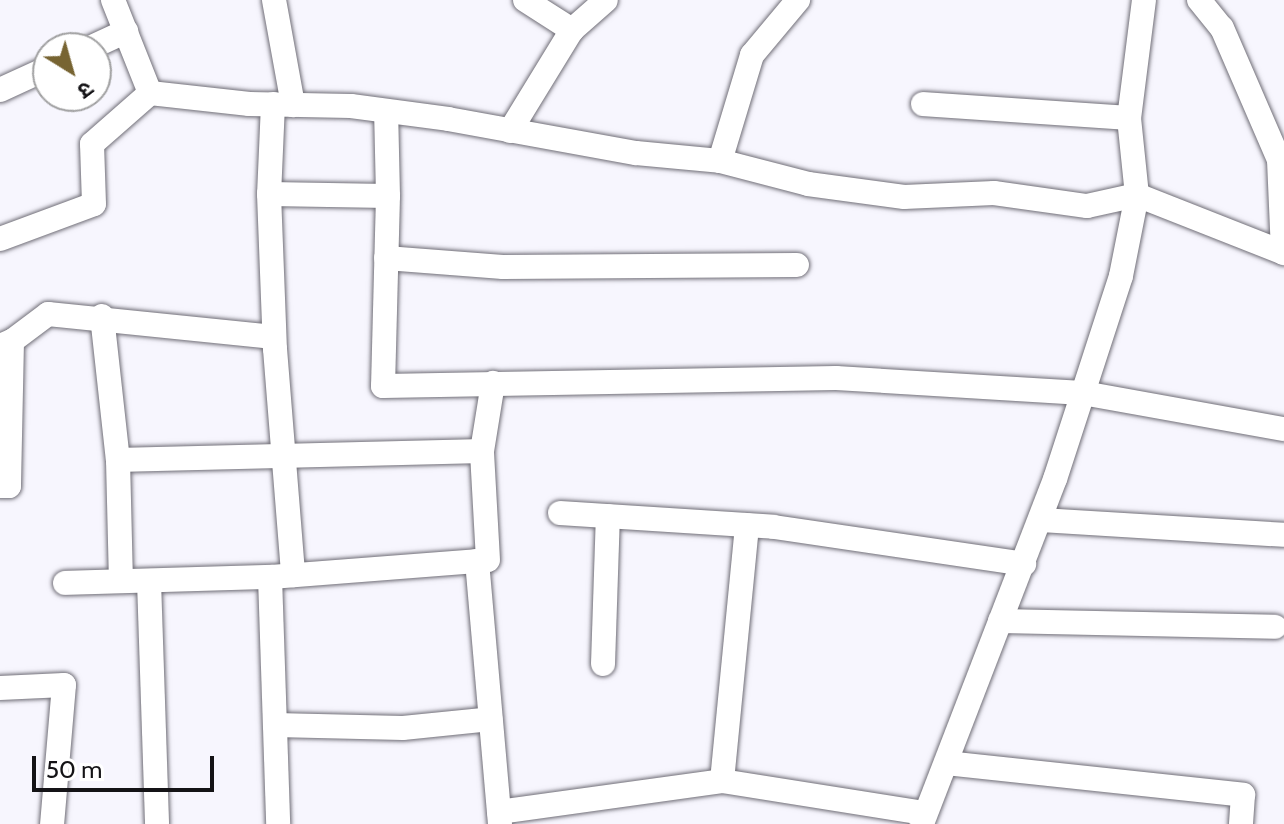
<!DOCTYPE html>
<meta charset="utf-8">
<style>
body{margin:0}
#map{position:relative;width:1284px;height:824px;overflow:hidden;background:#f7f6fe;font-family:Cabin,"Noto Sans Devanagari",sans-serif}
div>[style]{position:absolute}
.roads{filter:drop-shadow(0 0 2px #706e77) drop-shadow(0 0 2px #706e77)}
.minor>*{height:24px;margin:-12px;padding:0 12px;transform-origin:12px;border-radius:12px;background:#fff}
span{translate:-50% -50%;white-space:nowrap;text-align:center;line-height:1.15;-webkit-text-stroke:6px #fff;paint-order:stroke}
.north{position:absolute;left:32px;top:32px;width:80px;height:80px;box-sizing:border-box;background:#fff;border:2px solid #a1a1a2;border-radius:50%;rotate:143deg;font-size:22px;font-weight:700;line-height:32px;text-align:center;color:#141316}
.north::after{content:'';display:block;margin:auto;width:28px;height:36px;background:#776432;clip-path:polygon(50% 0,100% 100%,50% 72%,0 100%)}
.scale{position:absolute;left:32px;top:756px;width:182px;height:36px;box-sizing:border-box;border:4px solid #141316;border-top:0;padding-left:10px;font-size:24px;line-height:28px;white-space:nowrap;color:#141316;-webkit-text-stroke:6px #fff;paint-order:stroke}
</style>
<div id="map">
<div class="roads">
<div class="minor">
<div style="left:113px;top:0;width:100px;rotate:68.3deg"></div>
<div style="left:150px;top:93px;width:100px;rotate:6.3deg"></div>
<div style="left:249px;top:104px;width:102px;rotate:1.1deg"></div>
<div style="left:351px;top:106px;width:98px;rotate:7.6deg"></div>
<div style="left:448px;top:119px;width:191px;rotate:10.3deg"></div>
<div style="left:636px;top:153px;width:84px;rotate:5.4deg"></div>
<div style="left:720px;top:161px;width:91px;rotate:14.6deg"></div>
<div style="left:808px;top:184px;width:97px;rotate:7.7deg"></div>
<div style="left:904px;top:197px;width:90px;rotate:-2.5deg"></div>
<div style="left:994px;top:193px;width:94px;rotate:8deg"></div>
<div style="left:1087px;top:206px;width:51px;rotate:-12.4deg"></div>
<div style="left:1137px;top:195px;width:83px;rotate:101.2deg"></div>
<div style="left:1121px;top:276px;width:213px;rotate:108deg"></div>
<div style="left:1055px;top:479px;width:370px;rotate:111.1deg"></div>
<div style="left:274px;top:0;width:107px;rotate:79.7deg"></div>
<div style="left:525px;top:0;width:56px;rotate:32.6deg"></div>
<div style="left:1144px;top:0;width:119px;rotate:97.2deg"></div>
<div style="left:1129px;top:118px;width:77px;rotate:84.1deg"></div>
<div style="left:1137px;top:195px;width:158px;rotate:21.5deg"></div>
<div style="left:1199px;top:0;width:36px;rotate:51deg"></div>
<div style="left:1222px;top:28px;width:144px;rotate:66.6deg"></div>
<div style="left:1279px;top:160px;width:93px;rotate:87.5deg"></div>
<div style="left:90px;top:48px;width:40px;rotate:-25deg"></div>
<div style="left:0;top:90px;width:53px;rotate:-24.6deg"></div>
<div style="left:273px;top:104px;width:90px;rotate:92.5deg"></div>
<div style="left:269px;top:194px;width:155px;rotate:87.8deg"></div>
<div style="left:275px;top:349px;width:227px;rotate:85.4deg"></div>
<div style="left:923px;top:104px;width:206px;rotate:3.9deg"></div>
<div style="left:510px;top:131px;width:119px;rotate:-58.5deg"></div>
<div style="left:572px;top:30px;width:45px;rotate:-41.4deg"></div>
<div style="left:720px;top:161px;width:111px;rotate:-73.2deg"></div>
<div style="left:752px;top:55px;width:72px;rotate:-50.1deg"></div>
<div style="left:269px;top:194px;width:119px;rotate:1deg"></div>
<div style="left:388px;top:196px;width:85px;rotate:-91.3deg"></div>
<div style="left:388px;top:196px;width:190px;rotate:91.5deg"></div>
<div style="left:383px;top:386px;width:453px;rotate:-1deg"></div>
<div style="left:836px;top:378px;width:247px;rotate:3.5deg"></div>
<div style="left:1083px;top:393px;width:204px;rotate:10.2deg"></div>
<div style="left:0;top:239px;width:100px;rotate:-20.4deg"></div>
<div style="left:94px;top:204px;width:60px;rotate:-91.9deg"></div>
<div style="left:92px;top:144px;width:77px;rotate:-41.3deg"></div>
<div style="left:386px;top:258px;width:117px;rotate:4.4deg"></div>
<div style="left:503px;top:267px;width:294px;rotate:-0.4deg"></div>
<div style="left:102px;top:316px;width:145px;rotate:83.7deg"></div>
<div style="left:118px;top:460px;width:121px;rotate:88.6deg"></div>
<div style="left:12px;top:341px;width:45px;rotate:-36.9deg"></div>
<div style="left:48px;top:314px;width:227px;rotate:5.8deg"></div>
<div style="left:0;top:346px;width:13px;rotate:-23deg"></div>
<div style="left:12px;top:341px;width:145px;rotate:91.2deg"></div>
<div style="left:9px;top:486px;width:9px;rotate:180deg"></div>
<div style="left:118px;top:460px;width:364px;rotate:-1.4deg"></div>
<div style="left:560px;top:513px;width:214px;rotate:3.7deg"></div>
<div style="left:774px;top:527px;width:253px;rotate:8.4deg"></div>
<div style="left:1041px;top:520px;width:243px;rotate:3.5deg"></div>
<div style="left:488px;top:560px;width:109px;rotate:-93.2deg"></div>
<div style="left:482px;top:451px;width:69px;rotate:-80.8deg"></div>
<div style="left:270px;top:577px;width:208px;rotate:-4.4deg"></div>
<div style="left:477px;top:561px;width:264px;rotate:85deg"></div>
<div style="left:149px;top:581px;width:243px;rotate:88.1deg"></div>
<div style="left:65px;top:583px;width:205px;rotate:-1.7deg"></div>
<div style="left:270px;top:577px;width:247px;rotate:88.1deg"></div>
<div style="left:1000px;top:621px;width:275px;rotate:1.2deg"></div>
<div style="left:603px;top:664px;width:148px;rotate:-88.1deg"></div>
<div style="left:0;top:688px;width:64px;rotate:-2.7deg"></div>
<div style="left:64px;top:685px;width:140px;rotate:94.9deg"></div>
<div style="left:275px;top:725px;width:128px;rotate:1.3deg"></div>
<div style="left:403px;top:728px;width:88px;rotate:-5.8deg"></div>
<div style="left:946px;top:763px;width:299px;rotate:6.1deg"></div>
<div style="left:1243px;top:795px;width:29px;rotate:94deg"></div>
<div style="left:722px;top:781px;width:257px;rotate:-84.4deg"></div>
<div style="left:499px;top:812px;width:225px;rotate:-7.9deg"></div>
<div style="left:722px;top:781px;width:205px;rotate:9deg"></div>
</div>
</div>
<div class="north">उ</div>
<div class="scale">50 m</div>
</div>
